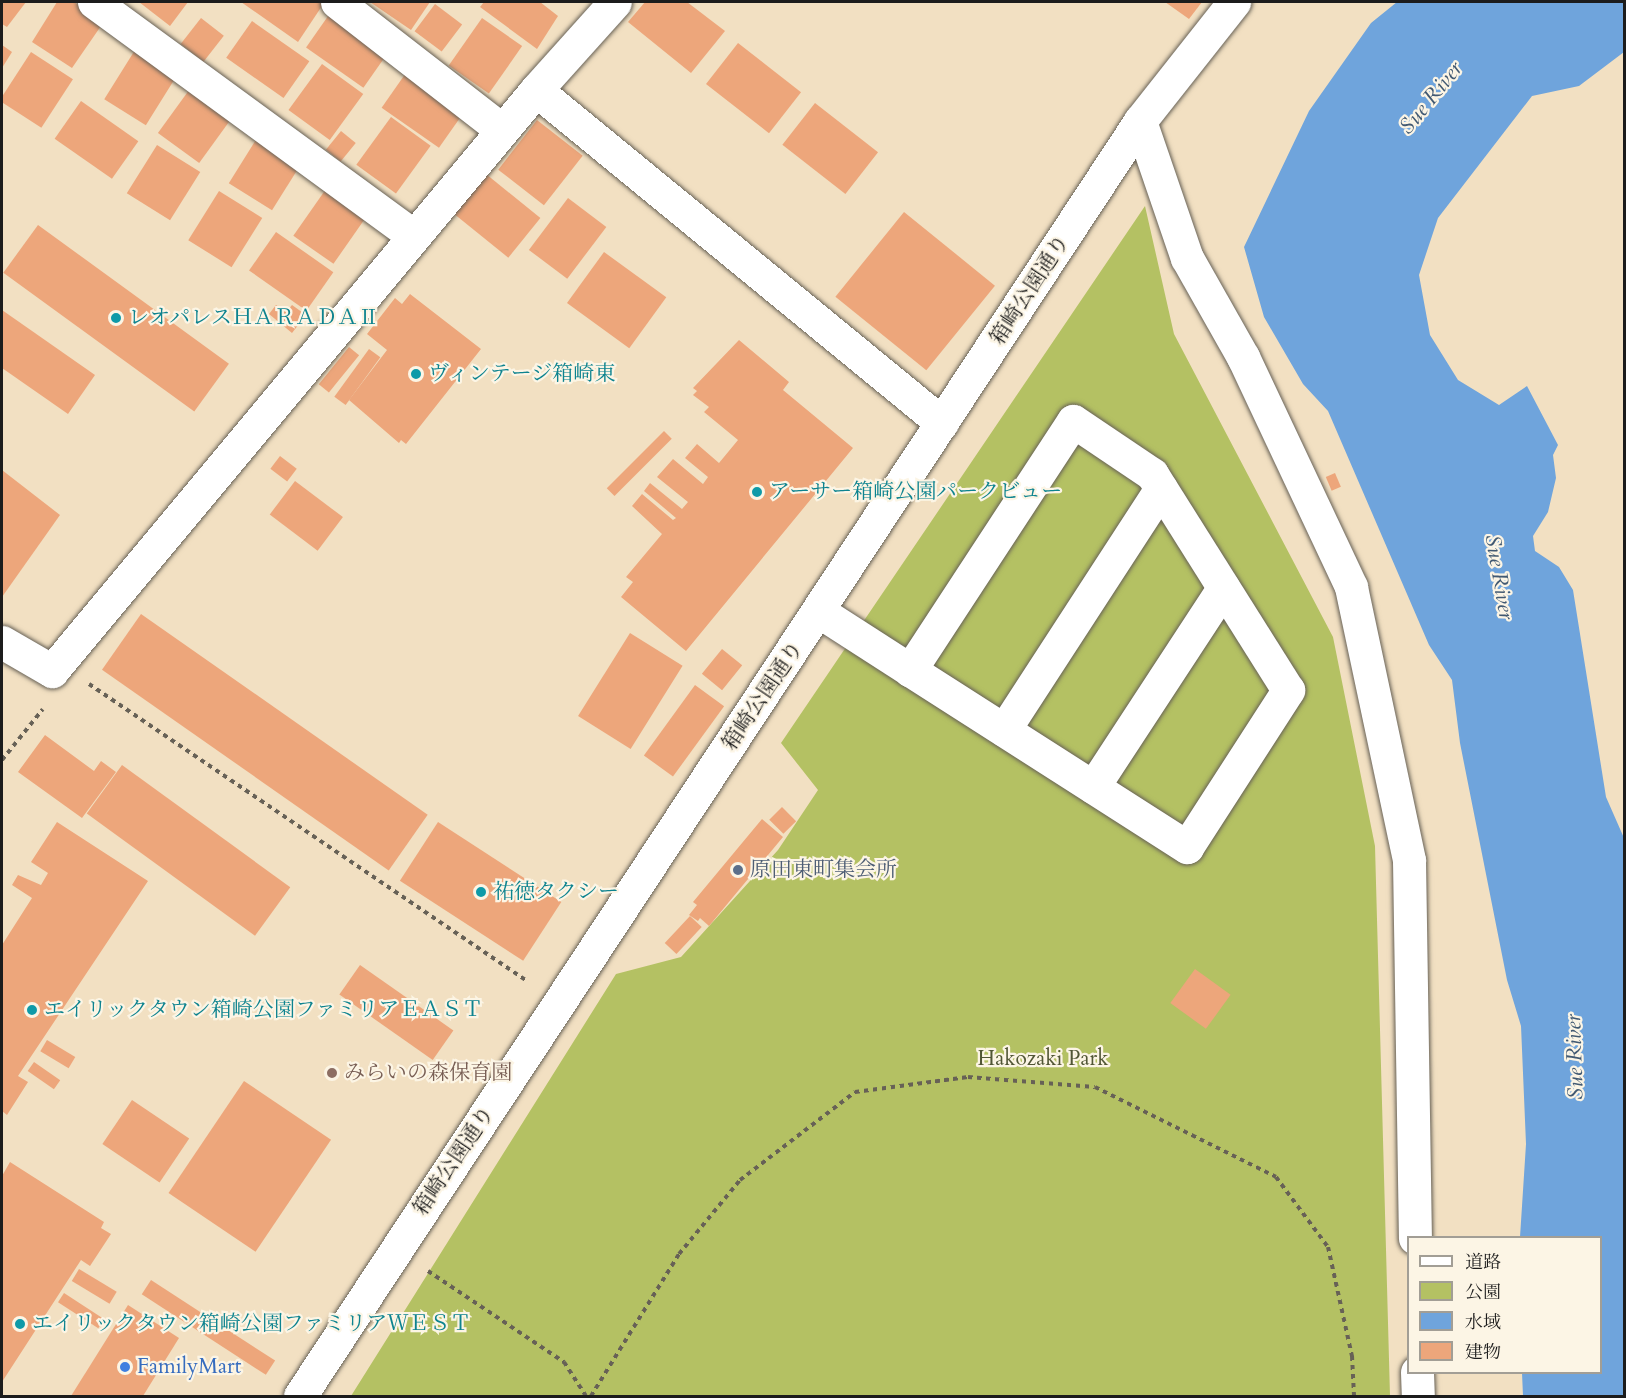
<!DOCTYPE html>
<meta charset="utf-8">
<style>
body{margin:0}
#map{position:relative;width:1626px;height:1398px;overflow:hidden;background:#f2e0c2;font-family:Cardo,"Noto Serif JP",serif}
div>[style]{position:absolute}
.green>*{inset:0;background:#b4c163}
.water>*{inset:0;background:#6fa4dc}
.building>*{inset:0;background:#eda67b;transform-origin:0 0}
.path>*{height:4px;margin-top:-2px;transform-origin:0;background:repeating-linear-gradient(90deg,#676156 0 4.5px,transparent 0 9px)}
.roads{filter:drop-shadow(0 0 2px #676156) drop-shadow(0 0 2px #676156)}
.minor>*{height:33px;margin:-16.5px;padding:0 16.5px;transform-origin:16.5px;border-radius:16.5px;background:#fff}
.dots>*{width:16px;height:16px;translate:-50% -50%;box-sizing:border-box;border:3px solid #fcf5e5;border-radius:50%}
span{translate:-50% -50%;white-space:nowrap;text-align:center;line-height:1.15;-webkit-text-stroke:4.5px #fcf5e5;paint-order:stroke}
.street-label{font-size:21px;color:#1c1c1c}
.culture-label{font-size:21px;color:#0d838f}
.left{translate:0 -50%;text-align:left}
.service-label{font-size:21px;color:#4e5e75}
.park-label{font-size:21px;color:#515635}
.education-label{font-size:21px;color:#785e54}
.shop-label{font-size:21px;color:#366cbe}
.water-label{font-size:22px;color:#415972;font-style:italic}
.frame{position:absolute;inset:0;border:3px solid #1c1c1c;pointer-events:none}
.legend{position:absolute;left:1407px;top:1236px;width:195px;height:138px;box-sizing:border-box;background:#fcf5e5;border:2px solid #a29e95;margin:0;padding:8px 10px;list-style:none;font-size:18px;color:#1c1c1c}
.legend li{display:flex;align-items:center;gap:12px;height:30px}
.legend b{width:30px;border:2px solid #a29e95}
</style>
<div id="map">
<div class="green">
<div style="clip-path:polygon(1145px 206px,1174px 334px,1333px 637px,1375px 846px,1390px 1396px,351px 1396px,616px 974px,681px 957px,778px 850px,818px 790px,781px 743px)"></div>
</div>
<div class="water">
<div style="clip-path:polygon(1397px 2px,1624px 2px,1624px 52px,1579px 86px,1532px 96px,1438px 218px,1419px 275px,1430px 335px,1458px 380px,1499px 405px,1527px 386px,1558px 445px,1553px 455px,1556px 478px,1548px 512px,1533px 536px,1535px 551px,1559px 567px,1573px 590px,1606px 797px,1624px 838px,1624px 1396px,1523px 1396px,1522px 1373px,1600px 1372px,1600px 1238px,1520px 1237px,1526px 1144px,1521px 1026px,1507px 980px,1460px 743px,1452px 680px,1429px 645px,1328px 411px,1303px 384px,1264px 317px,1244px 247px,1309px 111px,1371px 23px)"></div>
</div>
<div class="building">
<div style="clip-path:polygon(2px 2px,26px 2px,7px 27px,2px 24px)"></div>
<div style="clip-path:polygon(57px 2px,74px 2px,103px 23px,72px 68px,32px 42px)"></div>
<div style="clip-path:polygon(139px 2px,188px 2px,170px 26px)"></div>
<div style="clip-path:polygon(241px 2px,322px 2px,324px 3px,298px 42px)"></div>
<div style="clip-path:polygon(370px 2px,430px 2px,411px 30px)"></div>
<div style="clip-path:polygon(484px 2px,540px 2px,558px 16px,537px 49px,480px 7px)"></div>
<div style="clip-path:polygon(645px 2px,687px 2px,725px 31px,691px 73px,628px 22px)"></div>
<div style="clip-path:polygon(1165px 2px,1202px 2px,1189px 19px)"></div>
<div style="left:435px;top:4px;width:34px;height:34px;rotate:37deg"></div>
<div style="left:333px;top:9px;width:70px;height:47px;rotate:35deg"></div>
<div style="left:201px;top:18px;width:29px;height:33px;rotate:38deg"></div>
<div style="left:482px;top:18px;width:49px;height:58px;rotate:35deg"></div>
<div style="left:252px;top:21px;width:70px;height:45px;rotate:35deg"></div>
<div style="left:738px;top:43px;width:80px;height:52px;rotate:38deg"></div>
<div style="clip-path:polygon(2px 45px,12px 52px,2px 68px)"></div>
<div style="left:135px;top:50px;width:49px;height:58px;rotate:32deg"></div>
<div style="left:31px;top:52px;width:50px;height:58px;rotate:33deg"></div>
<div style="left:322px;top:64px;width:51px;height:57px;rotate:36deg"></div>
<div style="left:408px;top:70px;width:70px;height:46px;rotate:35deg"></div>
<div style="left:192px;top:86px;width:51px;height:58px;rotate:36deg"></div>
<div style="left:81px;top:101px;width:70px;height:46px;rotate:35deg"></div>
<div style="left:815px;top:103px;width:80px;height:53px;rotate:38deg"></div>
<div style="left:391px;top:117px;width:49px;height:59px;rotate:36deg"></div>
<div style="left:537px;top:120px;width:58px;height:63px;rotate:38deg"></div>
<div style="left:341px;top:131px;width:19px;height:24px;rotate:39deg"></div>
<div style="left:259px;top:135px;width:51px;height:57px;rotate:32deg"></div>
<div style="left:157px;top:145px;width:51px;height:57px;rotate:32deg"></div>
<div style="left:486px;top:174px;width:70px;height:51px;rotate:39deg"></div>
<div style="left:326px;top:189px;width:49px;height:57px;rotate:35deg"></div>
<div style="left:219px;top:191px;width:51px;height:58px;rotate:32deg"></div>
<div style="left:568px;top:198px;width:48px;height:65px;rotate:37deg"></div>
<div style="left:904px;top:212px;width:117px;height:109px;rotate:39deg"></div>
<div style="left:38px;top:225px;width:236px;height:59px;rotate:36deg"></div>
<div style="left:276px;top:232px;width:70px;height:47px;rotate:35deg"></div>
<div style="left:604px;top:252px;width:77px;height:63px;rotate:36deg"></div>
<div style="clip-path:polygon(410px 294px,481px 349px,406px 444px,401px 440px,399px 443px,349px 400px,387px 350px,367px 334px,395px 298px,402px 304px)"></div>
<div style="clip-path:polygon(276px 305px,286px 312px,292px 305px,306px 315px,292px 333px,269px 314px)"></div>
<div style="clip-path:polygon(2px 310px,95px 375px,68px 414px,2px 368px)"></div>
<div style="clip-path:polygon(739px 340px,789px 382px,783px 390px,853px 448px,686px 651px,621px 597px,633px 582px,626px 577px,662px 534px,632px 506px,642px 494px,673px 520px,676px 518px,644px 491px,650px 483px,682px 509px,688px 502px,657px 477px,673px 459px,703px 484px,708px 477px,685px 458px,697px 444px,719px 463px,738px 440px,704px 412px,709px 407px,693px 395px,697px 391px,693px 388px)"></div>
<div style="left:349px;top:347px;width:13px;height:48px;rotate:39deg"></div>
<div style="left:369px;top:349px;width:14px;height:59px;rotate:36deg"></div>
<div style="left:664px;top:431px;width:11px;height:81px;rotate:45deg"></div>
<div style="left:280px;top:456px;width:21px;height:16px;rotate:37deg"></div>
<div style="clip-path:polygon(2px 470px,60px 515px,2px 597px)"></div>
<div style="left:1335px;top:473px;width:15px;height:10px;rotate:67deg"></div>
<div style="left:295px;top:481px;width:60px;height:42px;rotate:37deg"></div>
<div style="left:141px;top:614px;width:350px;height:68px;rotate:35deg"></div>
<div style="left:630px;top:633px;width:62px;height:98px;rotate:32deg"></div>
<div style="left:722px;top:649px;width:26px;height:32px;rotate:39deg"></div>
<div style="left:695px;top:685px;width:36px;height:87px;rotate:36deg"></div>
<div style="clip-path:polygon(45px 735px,94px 771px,101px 761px,116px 772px,82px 818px,18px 772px)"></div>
<div style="left:122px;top:765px;width:208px;height:60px;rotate:36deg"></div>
<div style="left:782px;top:807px;width:20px;height:18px;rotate:45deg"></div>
<div style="clip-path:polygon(762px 819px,783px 837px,709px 926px,700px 918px,698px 921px,689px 915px,697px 905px,693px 902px)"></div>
<div style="clip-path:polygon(57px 822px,148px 881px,18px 1076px,28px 1082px,7px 1115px,2px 1111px,2px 945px,32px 898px,12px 885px,18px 875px,41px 885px,48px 873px,31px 862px)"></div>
<div style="left:438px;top:822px;width:147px;height:70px;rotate:33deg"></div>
<div style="left:690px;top:916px;width:16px;height:37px;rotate:43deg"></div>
<div style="left:360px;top:965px;width:114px;height:36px;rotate:35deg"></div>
<div style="left:1195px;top:969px;width:44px;height:42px;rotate:36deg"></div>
<div style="left:47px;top:1040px;width:33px;height:13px;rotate:31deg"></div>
<div style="left:34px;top:1062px;width:32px;height:11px;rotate:35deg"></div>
<div style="left:244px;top:1081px;width:105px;height:135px;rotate:34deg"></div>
<div style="left:132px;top:1100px;width:69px;height:53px;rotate:34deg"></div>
<div style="clip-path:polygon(10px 1162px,104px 1222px,101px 1228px,111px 1234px,90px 1266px,81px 1260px,2px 1382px,2px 1176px)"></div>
<div style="left:79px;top:1269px;width:44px;height:14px;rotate:31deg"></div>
<div style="left:151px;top:1280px;width:148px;height:17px;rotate:33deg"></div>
<div style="left:64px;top:1293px;width:48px;height:11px;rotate:33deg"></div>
<div style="clip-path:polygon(128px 1305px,179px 1338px,143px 1396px,71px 1396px)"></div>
</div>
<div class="path">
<div style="left:89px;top:684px;width:529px;rotate:34.14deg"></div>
<div style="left:2px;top:760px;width:65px;rotate:-51.2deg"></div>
<div style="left:428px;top:1271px;width:164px;rotate:33.8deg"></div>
<div style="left:564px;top:1362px;width:40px;rotate:57.1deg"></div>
<div style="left:591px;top:1396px;width:167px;rotate:-58.2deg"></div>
<div style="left:679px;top:1254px;width:96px;rotate:-50.5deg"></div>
<div style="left:740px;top:1180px;width:145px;rotate:-37.4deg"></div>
<div style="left:855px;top:1092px;width:114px;rotate:-7.6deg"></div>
<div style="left:968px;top:1077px;width:127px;rotate:4.5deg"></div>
<div style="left:1095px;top:1087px;width:202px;rotate:26.4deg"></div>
<div style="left:1276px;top:1177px;width:87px;rotate:53.4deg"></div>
<div style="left:1328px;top:1247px;width:112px;rotate:77.6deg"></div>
<div style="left:1352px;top:1356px;width:40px;rotate:87.1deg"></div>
</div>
<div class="roads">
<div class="minor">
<div style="left:94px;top:2px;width:396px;rotate:36.2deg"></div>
<div style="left:337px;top:2px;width:209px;rotate:37.8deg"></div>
<div style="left:536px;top:90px;width:525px;rotate:39.36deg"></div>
<div style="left:1140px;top:121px;width:145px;rotate:71.1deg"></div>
<div style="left:1187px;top:258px;width:114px;rotate:60.5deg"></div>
<div style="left:1243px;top:357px;width:254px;rotate:64.8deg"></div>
<div style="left:1351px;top:587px;width:279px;rotate:78deg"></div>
<div style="left:1409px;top:860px;width:378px;rotate:89.1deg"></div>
<div style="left:820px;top:612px;width:107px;rotate:32.8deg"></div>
<div style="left:910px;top:670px;width:329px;rotate:32.6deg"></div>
<div style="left:1187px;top:847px;width:187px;rotate:-57.2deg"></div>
<div style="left:1288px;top:690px;width:255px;rotate:-122.2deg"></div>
<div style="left:1152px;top:474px;width:95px;rotate:-146.1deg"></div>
<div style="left:1073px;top:421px;width:298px;rotate:123.2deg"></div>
<div style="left:2px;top:642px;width:58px;rotate:30.1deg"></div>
<div style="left:52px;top:671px;width:756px;rotate:-50.2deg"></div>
<div style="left:536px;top:90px;width:118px;rotate:-48.1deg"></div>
<div style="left:1004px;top:730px;width:288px;rotate:-57deg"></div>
<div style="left:1093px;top:787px;width:238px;rotate:-56.8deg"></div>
<div style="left:1417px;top:1372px;width:24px;rotate:88deg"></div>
<div style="left:300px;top:1396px;width:1527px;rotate:-56.62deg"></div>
<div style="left:1140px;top:121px;width:152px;rotate:-51.7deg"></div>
</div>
</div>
<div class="dots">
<div style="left:116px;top:318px;background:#0f9aa8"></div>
<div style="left:416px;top:374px;background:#0f9aa8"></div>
<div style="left:757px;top:492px;background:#0f9aa8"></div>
<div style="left:738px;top:870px;background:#5c6f8a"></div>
<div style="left:481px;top:892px;background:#0f9aa8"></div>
<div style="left:32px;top:1010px;background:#0f9aa8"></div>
<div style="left:332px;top:1073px;background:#8d6e63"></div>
<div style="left:20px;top:1324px;background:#0f9aa8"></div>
<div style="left:125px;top:1367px;background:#3f7fe0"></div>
</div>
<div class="street-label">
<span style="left:1030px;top:290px;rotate:-57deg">箱崎公園通り</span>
<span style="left:763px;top:696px;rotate:-56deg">箱崎公園通り</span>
<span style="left:454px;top:1161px;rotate:-56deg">箱崎公園通り</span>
</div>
<div class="culture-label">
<span class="left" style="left:128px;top:318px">レオパレスＨＡＲＡＤＡⅡ</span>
<span class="left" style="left:428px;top:374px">ヴィンテージ箱崎東</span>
<span class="left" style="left:769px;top:492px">アーサー箱崎公園パークビュー</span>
<span class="left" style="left:493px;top:892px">祐徳タクシー</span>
<span class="left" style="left:44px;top:1010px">エイリックタウン箱崎公園ファミリアＥＡＳＴ</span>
<span class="left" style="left:32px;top:1324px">エイリックタウン箱崎公園ファミリアＷＥＳＴ</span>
</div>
<div class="service-label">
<span class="left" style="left:750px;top:870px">原田東町集会所</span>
</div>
<div class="park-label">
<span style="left:1043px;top:1059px">Hakozaki Park</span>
</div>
<div class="education-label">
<span class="left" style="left:344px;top:1073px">みらいの森保育園</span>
</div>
<div class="shop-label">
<span class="left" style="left:137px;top:1367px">FamilyMart</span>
</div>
<div class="water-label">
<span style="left:1431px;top:98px;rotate:-51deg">Sue River</span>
<span style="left:1499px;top:577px;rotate:80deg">Sue River</span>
<span style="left:1575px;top:1057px;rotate:-92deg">Sue River</span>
</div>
<div class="frame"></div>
<ul class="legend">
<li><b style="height:8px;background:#fff"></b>道路</li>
<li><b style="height:16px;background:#b4c163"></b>公園</li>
<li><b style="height:16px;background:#6fa4dc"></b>水域</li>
<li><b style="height:16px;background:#eda67b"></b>建物</li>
</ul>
</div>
